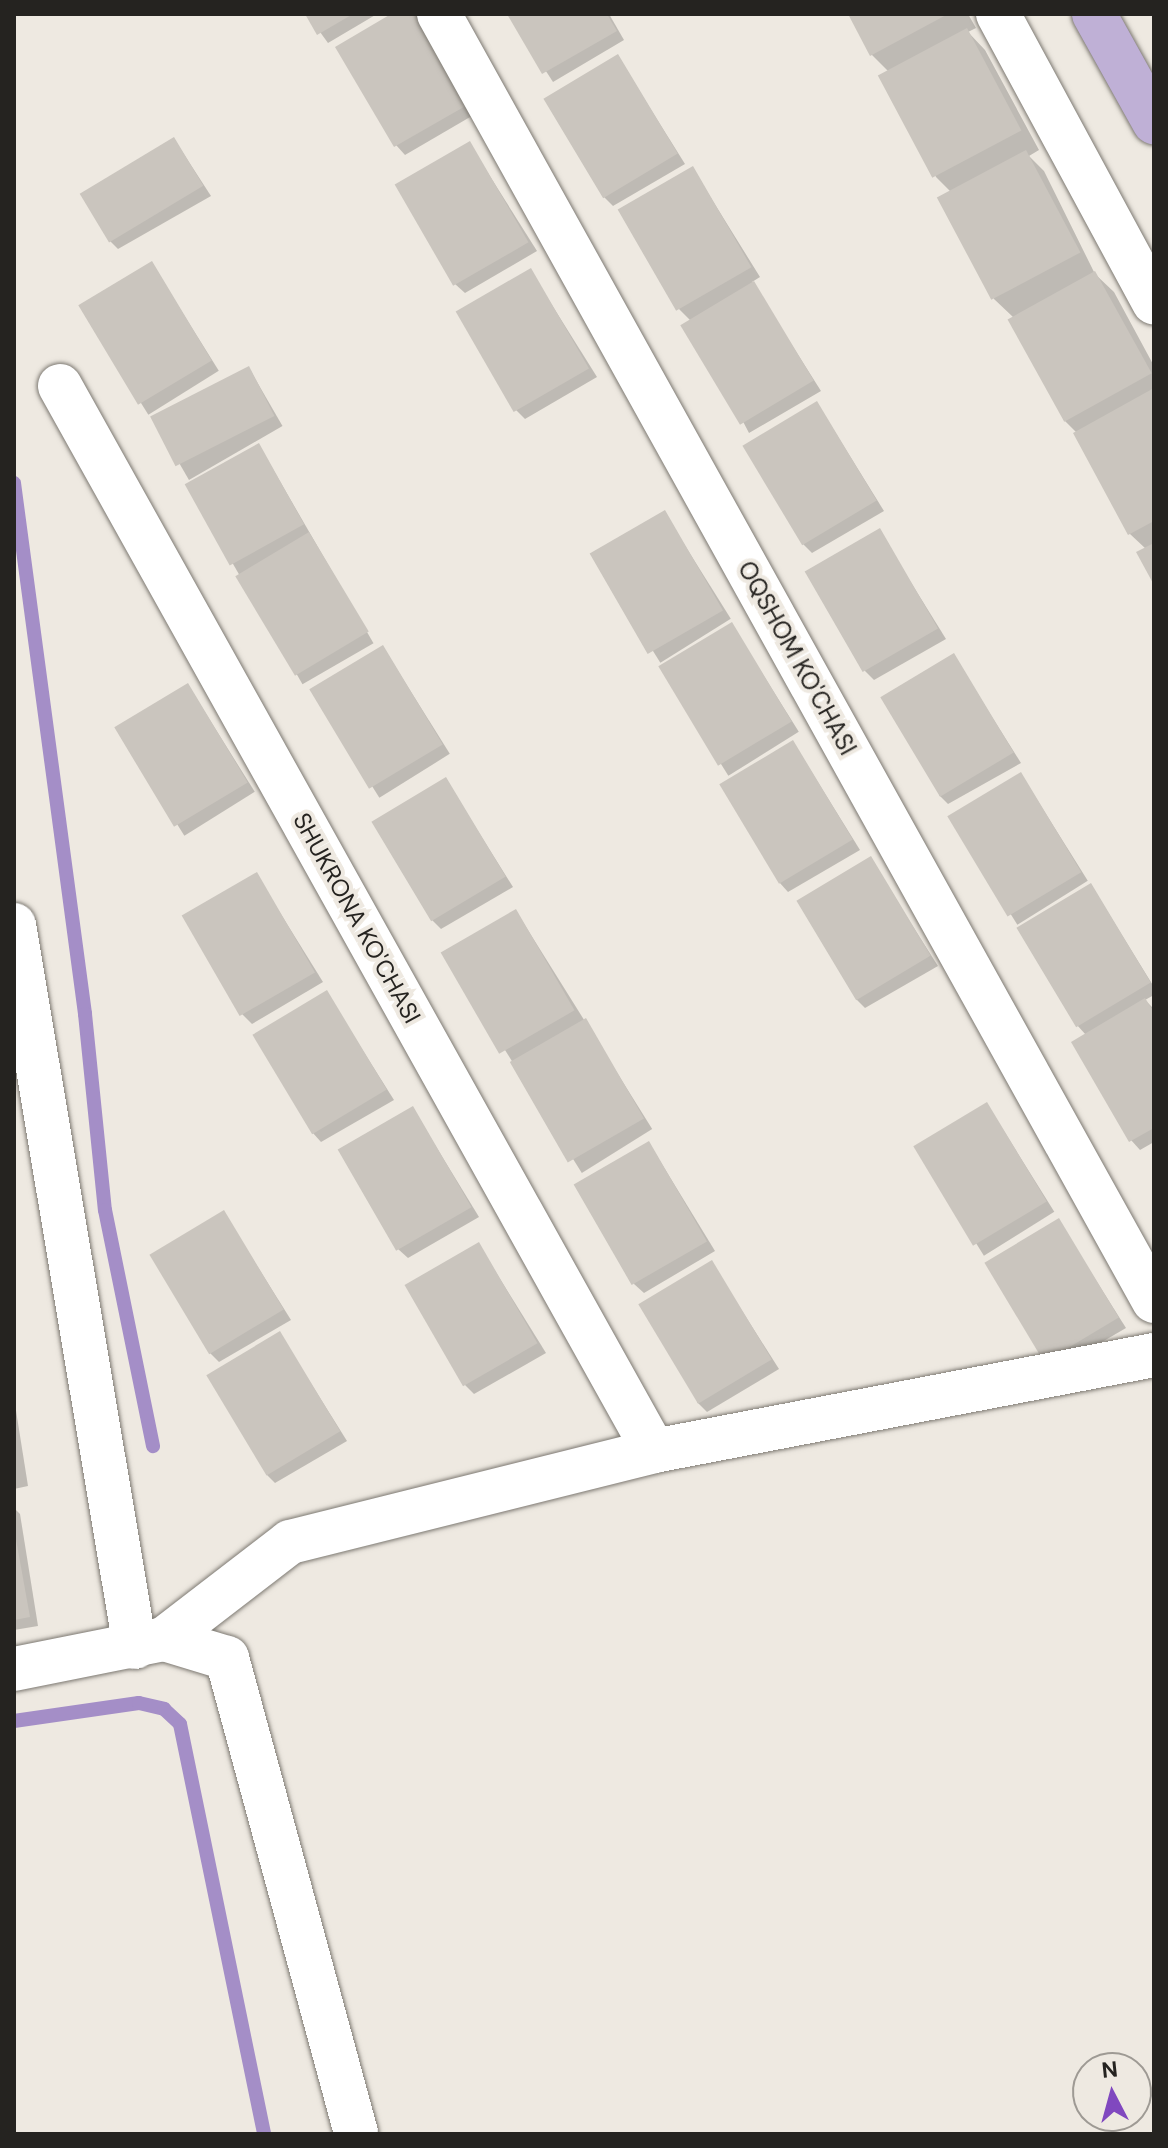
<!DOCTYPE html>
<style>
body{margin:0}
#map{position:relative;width:1168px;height:2148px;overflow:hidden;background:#eee9e1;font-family:"DM Sans",sans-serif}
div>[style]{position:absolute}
.shadow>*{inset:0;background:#0003;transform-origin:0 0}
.stream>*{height:14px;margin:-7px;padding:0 7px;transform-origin:7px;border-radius:7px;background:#a48ec7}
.building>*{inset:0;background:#cac5be;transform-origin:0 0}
.roads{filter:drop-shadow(0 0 2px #7d7972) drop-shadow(0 0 2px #7d7972)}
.minor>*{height:44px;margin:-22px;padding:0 22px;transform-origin:22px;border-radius:22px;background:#fff}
.major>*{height:44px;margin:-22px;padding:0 22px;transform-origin:22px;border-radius:22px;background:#bfb0d6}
span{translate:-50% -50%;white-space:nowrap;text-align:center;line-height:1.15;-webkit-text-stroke:8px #eee9e1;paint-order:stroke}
.street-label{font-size:24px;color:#252320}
.frame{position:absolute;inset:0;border:16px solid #252320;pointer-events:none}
.north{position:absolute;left:1072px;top:2052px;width:80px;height:80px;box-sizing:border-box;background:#eee9e1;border:2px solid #9e9a94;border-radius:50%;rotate:354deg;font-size:22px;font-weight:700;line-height:32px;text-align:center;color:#252320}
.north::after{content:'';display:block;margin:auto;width:28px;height:36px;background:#8048bf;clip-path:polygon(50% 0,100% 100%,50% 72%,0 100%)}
</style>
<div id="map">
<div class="shadow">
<div style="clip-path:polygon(307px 14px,377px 14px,328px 43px)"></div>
<div style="clip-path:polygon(395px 14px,418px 14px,477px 113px,405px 155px,396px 145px)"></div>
<div style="clip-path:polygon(509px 14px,609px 14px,624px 40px,553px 82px)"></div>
<div style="clip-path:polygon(850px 14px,968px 14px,976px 28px,968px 32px,985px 50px,1039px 150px,1029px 156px,1044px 171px,1095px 274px,1114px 292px,1154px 366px,1154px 581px,1146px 549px,1130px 534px,1077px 433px,1064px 420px,1013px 317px,994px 299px,951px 192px,936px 177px,889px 72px,872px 55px)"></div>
<div style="clip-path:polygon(618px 57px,685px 164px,613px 206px,604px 197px)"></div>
<div style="clip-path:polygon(174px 139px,211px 196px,118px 249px,109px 240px)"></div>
<div style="clip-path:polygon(469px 143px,537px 251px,465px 293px,455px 284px)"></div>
<div style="clip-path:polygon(693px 169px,760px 277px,752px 282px,821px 391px,749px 433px,690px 320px,679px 309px)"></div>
<div style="left:152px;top:264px;width:126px;height:83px;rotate:58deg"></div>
<div style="clip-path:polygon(530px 270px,597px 377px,525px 419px,516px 410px)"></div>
<div style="left:249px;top:368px;width:67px;height:108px;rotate:60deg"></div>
<div style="clip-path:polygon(817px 403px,884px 511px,812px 553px,803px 544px)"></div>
<div style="left:259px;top:445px;width:229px;height:82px;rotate:60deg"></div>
<div style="left:664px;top:512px;width:126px;height:83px;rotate:58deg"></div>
<div style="clip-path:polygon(879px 531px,946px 639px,874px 680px,865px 671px)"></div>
<div style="left:732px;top:625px;width:126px;height:83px;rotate:58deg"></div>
<div style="left:383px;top:647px;width:126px;height:83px;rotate:58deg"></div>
<div style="clip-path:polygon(953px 655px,1021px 763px,948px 804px,939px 795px)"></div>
<div style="left:188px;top:685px;width:126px;height:83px;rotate:58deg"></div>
<div style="clip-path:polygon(793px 742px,860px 850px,788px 892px,779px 882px)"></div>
<div style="left:1021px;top:774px;width:126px;height:83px;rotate:58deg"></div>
<div style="clip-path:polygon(446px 780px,513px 887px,441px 929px,432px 920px)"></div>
<div style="clip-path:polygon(870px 859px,938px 966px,865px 1008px,856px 999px)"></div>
<div style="clip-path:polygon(256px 874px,323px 982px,252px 1024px,242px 1014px)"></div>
<div style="clip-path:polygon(1091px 885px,1154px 987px,1154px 995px,1145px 1000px,1154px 1009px,1154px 1142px,1140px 1150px,1131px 1140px,1086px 1035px,1077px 1025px)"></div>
<div style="left:516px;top:911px;width:257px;height:83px;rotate:58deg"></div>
<div style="clip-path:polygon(326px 992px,394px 1100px,321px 1142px,312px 1132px)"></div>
<div style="left:987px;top:1104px;width:127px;height:83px;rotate:58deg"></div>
<div style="clip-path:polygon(413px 1109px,479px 1217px,408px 1258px,398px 1249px)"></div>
<div style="clip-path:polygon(649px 1143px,715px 1251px,644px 1293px,634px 1284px)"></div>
<div style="clip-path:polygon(224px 1213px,291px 1320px,219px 1362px,210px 1353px)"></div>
<div style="clip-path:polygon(1058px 1220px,1126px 1328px,1054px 1370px)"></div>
<div style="clip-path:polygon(479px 1245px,546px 1353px,474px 1394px,465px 1385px)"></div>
<div style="clip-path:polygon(711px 1262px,779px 1369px,707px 1412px,697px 1402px)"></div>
<div style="clip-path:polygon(280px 1334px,347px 1441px,275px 1483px,266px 1474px)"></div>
<div style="clip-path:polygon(14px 1398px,28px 1486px,14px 1489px)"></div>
<div style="clip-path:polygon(14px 1508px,20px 1514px,38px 1626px,14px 1630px)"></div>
</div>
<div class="stream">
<div style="left:14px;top:483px;width:536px;rotate:82.38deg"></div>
<div style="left:85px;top:1014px;width:197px;rotate:84.2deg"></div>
<div style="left:105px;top:1210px;width:241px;rotate:78.5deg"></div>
<div style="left:14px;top:1721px;width:126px;rotate:-8.2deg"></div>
<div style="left:139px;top:1703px;width:26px;rotate:13deg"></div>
<div style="left:164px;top:1709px;width:22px;rotate:43deg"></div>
<div style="left:180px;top:1724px;width:419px;rotate:78.4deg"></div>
</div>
<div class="building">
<div style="clip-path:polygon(305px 14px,353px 14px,317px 35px)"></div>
<div style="clip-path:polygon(391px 14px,417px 14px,469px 104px,394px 147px,335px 47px)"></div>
<div style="clip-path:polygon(507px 14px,607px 14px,617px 31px,542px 74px)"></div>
<div style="clip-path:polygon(848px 14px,948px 14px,870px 56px)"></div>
<div style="left:967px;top:28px;width:116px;height:101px;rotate:62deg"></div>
<div style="left:618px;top:54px;width:116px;height:87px;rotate:59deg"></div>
<div style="left:174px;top:137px;width:57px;height:110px;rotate:59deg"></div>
<div style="left:470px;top:141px;width:117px;height:87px;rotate:60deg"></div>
<div style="left:1026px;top:150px;width:116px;height:101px;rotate:62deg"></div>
<div style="left:693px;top:166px;width:117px;height:87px;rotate:60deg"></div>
<div style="left:152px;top:261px;width:116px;height:86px;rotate:59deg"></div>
<div style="left:531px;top:268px;width:116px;height:87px;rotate:60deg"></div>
<div style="left:1095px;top:271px;width:117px;height:100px;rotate:61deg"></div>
<div style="left:754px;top:281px;width:116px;height:86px;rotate:59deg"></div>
<div style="left:249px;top:366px;width:56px;height:111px;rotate:63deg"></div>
<div style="clip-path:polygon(1154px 388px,1154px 521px,1128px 535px,1073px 433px)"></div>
<div style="left:817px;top:401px;width:116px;height:87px;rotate:59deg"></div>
<div style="left:259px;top:443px;width:93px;height:85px;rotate:61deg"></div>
<div style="left:665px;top:510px;width:116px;height:87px;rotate:60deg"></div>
<div style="left:880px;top:528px;width:116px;height:87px;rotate:60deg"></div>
<div style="left:309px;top:532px;width:116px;height:86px;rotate:59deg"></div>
<div style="clip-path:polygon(1154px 543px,1154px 585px,1136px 552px)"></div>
<div style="left:732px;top:622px;width:116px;height:86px;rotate:59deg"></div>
<div style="left:383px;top:645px;width:116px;height:86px;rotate:59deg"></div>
<div style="left:954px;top:653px;width:116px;height:86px;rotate:59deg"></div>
<div style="left:188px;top:683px;width:116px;height:86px;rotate:59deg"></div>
<div style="left:793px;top:740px;width:116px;height:86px;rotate:59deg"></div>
<div style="left:1021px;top:772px;width:117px;height:86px;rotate:59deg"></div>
<div style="left:446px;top:777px;width:116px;height:87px;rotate:59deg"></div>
<div style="left:871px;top:856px;width:116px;height:87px;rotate:59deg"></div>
<div style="left:257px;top:872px;width:116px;height:87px;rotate:60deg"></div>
<div style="left:1091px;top:883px;width:116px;height:87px;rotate:59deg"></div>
<div style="left:516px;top:909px;width:117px;height:87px;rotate:60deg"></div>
<div style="left:327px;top:990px;width:116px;height:87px;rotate:59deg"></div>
<div style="clip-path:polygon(1145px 998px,1154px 1012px,1154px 1128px,1129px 1142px,1071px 1042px)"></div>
<div style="left:586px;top:1018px;width:116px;height:88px;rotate:60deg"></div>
<div style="left:987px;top:1102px;width:116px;height:86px;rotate:59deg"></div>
<div style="left:413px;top:1106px;width:117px;height:87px;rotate:60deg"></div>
<div style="left:649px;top:1141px;width:116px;height:87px;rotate:60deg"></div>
<div style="left:224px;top:1210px;width:116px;height:87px;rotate:59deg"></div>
<div style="left:1059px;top:1218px;width:116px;height:87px;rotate:59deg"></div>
<div style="left:479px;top:1242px;width:117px;height:86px;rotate:60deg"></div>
<div style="left:712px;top:1260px;width:116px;height:86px;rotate:59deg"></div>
<div style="left:280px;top:1331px;width:117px;height:86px;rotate:59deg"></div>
<div style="clip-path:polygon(14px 1528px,30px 1617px,14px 1620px)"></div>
</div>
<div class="roads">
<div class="minor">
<div style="left:439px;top:14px;width:1472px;rotate:60.95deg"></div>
<div style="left:998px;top:14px;width:328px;rotate:61.6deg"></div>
<div style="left:60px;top:386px;width:1219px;rotate:60.85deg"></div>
<div style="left:14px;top:925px;width:732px;rotate:80.49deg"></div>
<div style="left:164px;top:1639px;width:159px;rotate:-37.6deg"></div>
<div style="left:290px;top:1542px;width:375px;rotate:-14deg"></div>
<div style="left:654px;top:1451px;width:509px;rotate:-10.87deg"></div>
<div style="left:14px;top:1669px;width:153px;rotate:-11.3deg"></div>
<div style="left:164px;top:1639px;width:66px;rotate:16.8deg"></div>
<div style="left:227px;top:1658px;width:493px;rotate:74.8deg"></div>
</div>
<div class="major">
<div style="left:1094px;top:14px;width:124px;rotate:60.9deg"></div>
</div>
</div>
<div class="street-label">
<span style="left:797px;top:658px;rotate:61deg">OQSHOM KO'CHASI</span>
<span style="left:357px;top:918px;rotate:61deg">SHUKRONA KO'CHASI</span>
</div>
<div class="frame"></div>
<div class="north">N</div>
</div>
